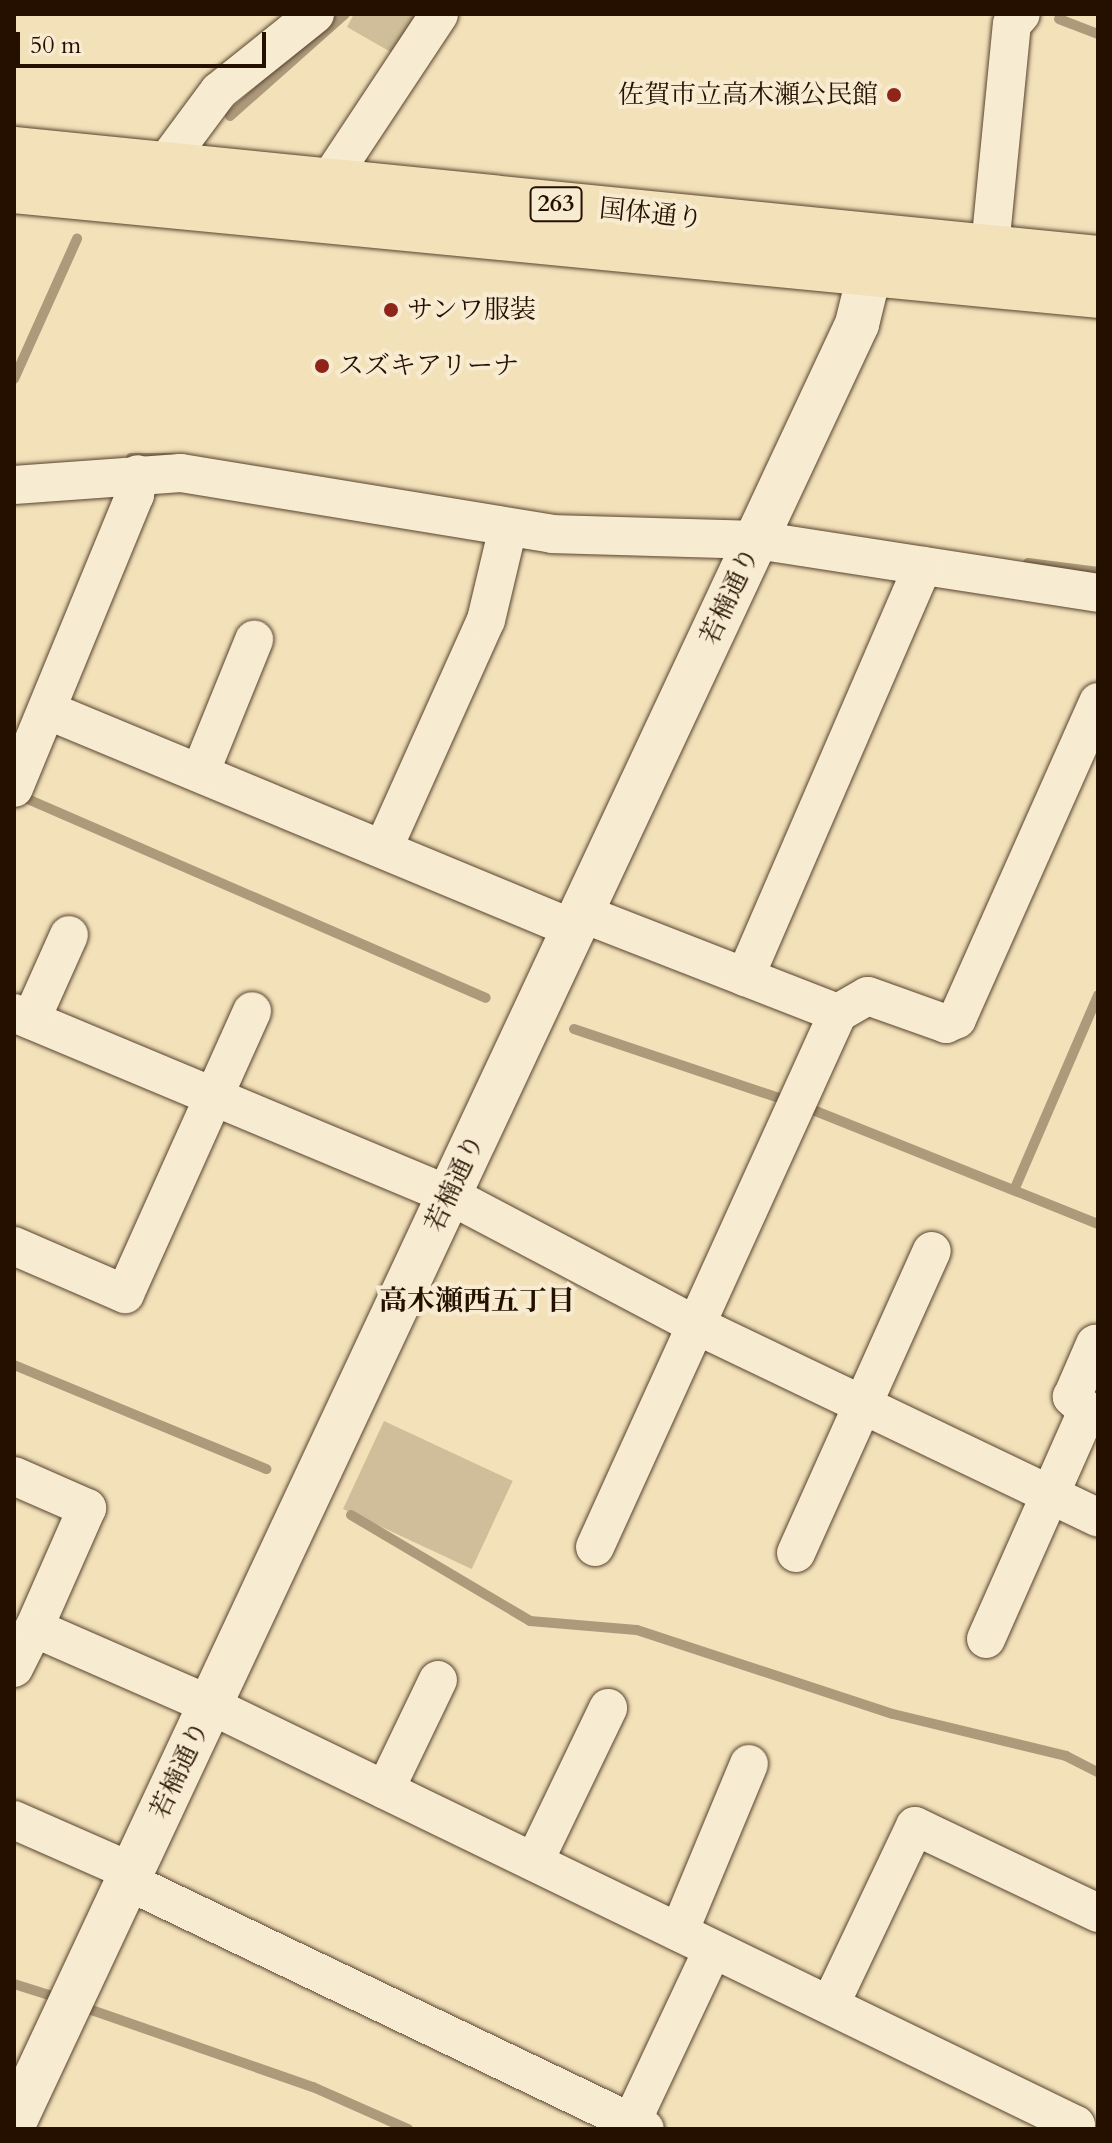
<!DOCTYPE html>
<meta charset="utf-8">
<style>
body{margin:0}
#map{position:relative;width:1112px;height:2143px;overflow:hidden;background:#f3e1ba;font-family:Cardo,"Noto Serif JP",serif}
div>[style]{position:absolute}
.green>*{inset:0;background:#d0bd9a;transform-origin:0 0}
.stream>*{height:10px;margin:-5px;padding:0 5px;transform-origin:5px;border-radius:5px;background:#ad9a7b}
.roads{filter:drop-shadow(0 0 2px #58442e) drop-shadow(0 0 2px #58442e)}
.street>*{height:38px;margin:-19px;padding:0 19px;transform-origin:19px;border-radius:19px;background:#f7ecd2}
.secondary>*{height:44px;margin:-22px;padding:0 22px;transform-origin:22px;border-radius:22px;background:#f7ecd2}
.highway>*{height:44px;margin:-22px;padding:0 22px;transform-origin:22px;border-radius:22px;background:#f3e1ba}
.dots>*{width:22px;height:22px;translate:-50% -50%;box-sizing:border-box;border:4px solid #f7ecd2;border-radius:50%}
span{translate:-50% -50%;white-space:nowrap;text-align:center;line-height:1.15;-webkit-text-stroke:8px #f7ecd2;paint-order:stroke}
.shield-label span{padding:2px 6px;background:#f7ecd2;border:2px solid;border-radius:6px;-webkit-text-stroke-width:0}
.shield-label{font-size:24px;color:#251000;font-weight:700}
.poi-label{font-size:26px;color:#251000}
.right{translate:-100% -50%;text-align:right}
.left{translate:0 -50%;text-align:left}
.street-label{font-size:26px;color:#251000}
.neighbourhood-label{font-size:28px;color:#251000;font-weight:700}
.frame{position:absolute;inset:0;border:16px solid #251000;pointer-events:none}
.scale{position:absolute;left:16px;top:32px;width:250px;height:36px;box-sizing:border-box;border:4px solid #251000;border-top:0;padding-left:10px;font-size:24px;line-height:28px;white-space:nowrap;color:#251000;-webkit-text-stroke:6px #f7ecd2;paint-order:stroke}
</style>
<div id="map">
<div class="green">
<div style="clip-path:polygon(354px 14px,423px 14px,396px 55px,347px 27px)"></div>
<div style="left:384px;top:1421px;width:142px;height:97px;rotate:25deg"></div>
</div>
<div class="stream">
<div style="left:1059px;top:19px;width:42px;rotate:21deg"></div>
<div style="left:230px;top:116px;width:154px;rotate:-41.6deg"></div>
<div style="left:14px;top:379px;width:154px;rotate:-65.8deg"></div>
<div style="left:131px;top:458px;width:40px"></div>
<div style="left:1028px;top:563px;width:71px;rotate:7.3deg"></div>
<div style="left:16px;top:794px;width:512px;rotate:23.46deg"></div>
<div style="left:574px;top:1029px;width:226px;rotate:18.6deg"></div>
<div style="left:803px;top:1106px;width:318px;rotate:21.8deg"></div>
<div style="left:1015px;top:1188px;width:210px;rotate:-66.7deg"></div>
<div style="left:14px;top:1365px;width:273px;rotate:22.4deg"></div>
<div style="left:351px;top:1515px;width:208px;rotate:30.6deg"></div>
<div style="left:530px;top:1621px;width:107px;rotate:4.8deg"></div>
<div style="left:637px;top:1630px;width:269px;rotate:18.2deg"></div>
<div style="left:893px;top:1714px;width:178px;rotate:13.6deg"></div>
<div style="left:1066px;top:1756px;width:36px;rotate:27deg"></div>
<div style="left:14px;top:1984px;width:50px;rotate:17.4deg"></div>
<div style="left:80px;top:2006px;width:247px;rotate:19.2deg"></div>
<div style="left:313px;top:2087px;width:104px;rotate:23.9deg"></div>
</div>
<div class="roads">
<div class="street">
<div style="left:164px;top:165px;width:92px;rotate:-53.4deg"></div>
<div style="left:219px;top:91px;width:123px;rotate:-38.7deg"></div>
<div style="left:328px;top:182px;width:201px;rotate:-56.5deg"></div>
<div style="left:990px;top:247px;width:224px;rotate:-84.4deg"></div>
<div style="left:1012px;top:24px;width:13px;rotate:-48deg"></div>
<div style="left:14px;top:485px;width:167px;rotate:-4.1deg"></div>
<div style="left:181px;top:473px;width:376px;rotate:9.3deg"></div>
<div style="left:552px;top:534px;width:204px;rotate:1.7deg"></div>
<div style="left:756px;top:540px;width:346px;rotate:8.8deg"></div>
<div style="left:49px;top:711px;width:568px;rotate:22.55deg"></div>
<div style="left:200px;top:773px;width:144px;rotate:-67.9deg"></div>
<div style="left:14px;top:788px;width:317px;rotate:-67.6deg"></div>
<div style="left:135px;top:495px;width:21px;rotate:-82deg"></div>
<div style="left:383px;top:849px;width:251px;rotate:-65.8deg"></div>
<div style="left:486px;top:620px;width:95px;rotate:-76.6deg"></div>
<div style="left:581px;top:913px;width:276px;rotate:21.3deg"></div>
<div style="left:745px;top:977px;width:448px;rotate:-66.6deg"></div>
<div style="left:14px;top:1013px;width:472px;rotate:22.7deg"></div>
<div style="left:449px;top:1195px;width:279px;rotate:27.8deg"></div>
<div style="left:696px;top:1325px;width:446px;rotate:25.6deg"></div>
<div style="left:31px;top:1020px;width:93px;rotate:-65.9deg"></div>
<div style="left:14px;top:1246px;width:121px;rotate:23.4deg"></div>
<div style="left:125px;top:1294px;width:310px;rotate:-65.8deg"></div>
<div style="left:14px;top:1476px;width:80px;rotate:23.7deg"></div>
<div style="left:87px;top:1508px;width:131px;rotate:113.8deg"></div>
<div style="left:595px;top:1547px;width:587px;rotate:-65.53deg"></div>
<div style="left:838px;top:1013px;width:34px;rotate:-30deg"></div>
<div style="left:868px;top:996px;width:83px;rotate:19.7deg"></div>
<div style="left:946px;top:1024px;width:12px;rotate:-24deg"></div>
<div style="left:957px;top:1019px;width:347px;rotate:-66deg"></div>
<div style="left:796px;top:1553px;width:331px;rotate:-65.8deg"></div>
<div style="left:986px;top:1639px;width:249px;rotate:-66.1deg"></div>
<div style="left:1087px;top:1411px;width:21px;rotate:-137deg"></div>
<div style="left:1072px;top:1397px;width:58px;rotate:-66.5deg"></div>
<div style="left:14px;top:1668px;width:45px;rotate:-63.4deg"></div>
<div style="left:34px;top:1628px;width:192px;rotate:23.6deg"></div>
<div style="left:210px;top:1705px;width:962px;rotate:25.87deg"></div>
<div style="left:1076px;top:2125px;width:4px;rotate:117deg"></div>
<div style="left:385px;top:1790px;width:122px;rotate:-64.3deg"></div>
<div style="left:14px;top:1820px;width:129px;rotate:23.8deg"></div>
<div style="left:534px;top:1862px;width:171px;rotate:-64.3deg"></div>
<div style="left:127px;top:1881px;width:574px;rotate:25.58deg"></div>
<div style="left:679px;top:1932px;width:182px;rotate:-67.4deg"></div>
<div style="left:830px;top:2005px;width:198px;rotate:-64.6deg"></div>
<div style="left:915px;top:1826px;width:203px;rotate:25.4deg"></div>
<div style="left:631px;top:2123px;width:192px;rotate:-64.8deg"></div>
</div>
<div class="secondary">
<div style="left:14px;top:2123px;width:1987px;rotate:-64.89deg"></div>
<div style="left:857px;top:324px;width:50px;rotate:-76.2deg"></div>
<div style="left:869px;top:275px;width:39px;rotate:-90deg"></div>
</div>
<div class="highway">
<div style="left:14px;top:149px;width:1089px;rotate:5.74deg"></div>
<div style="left:14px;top:191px;width:1089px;rotate:5.53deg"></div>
</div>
</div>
<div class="dots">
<div style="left:894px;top:95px;background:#8f2418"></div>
<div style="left:391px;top:310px;background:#8f2418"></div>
<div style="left:322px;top:366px;background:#8f2418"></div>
</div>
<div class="shield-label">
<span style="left:556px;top:204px">263</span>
</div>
<div class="poi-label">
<span class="right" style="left:878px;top:95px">佐賀市立高木瀬公民館</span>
<span class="left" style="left:407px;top:310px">サンワ服装</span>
<span class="left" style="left:338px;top:366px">スズキアリーナ</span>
</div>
<div class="street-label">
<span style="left:651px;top:214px;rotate:6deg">国体通り</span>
<span style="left:730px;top:596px;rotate:-65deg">若楠通り</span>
<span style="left:455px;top:1183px;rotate:-65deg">若楠通り</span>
<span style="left:180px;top:1770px;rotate:-65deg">若楠通り</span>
</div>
<div class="neighbourhood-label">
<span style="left:477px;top:1301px">高木瀬西五丁目</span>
</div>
<div class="frame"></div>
<div class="scale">50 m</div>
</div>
